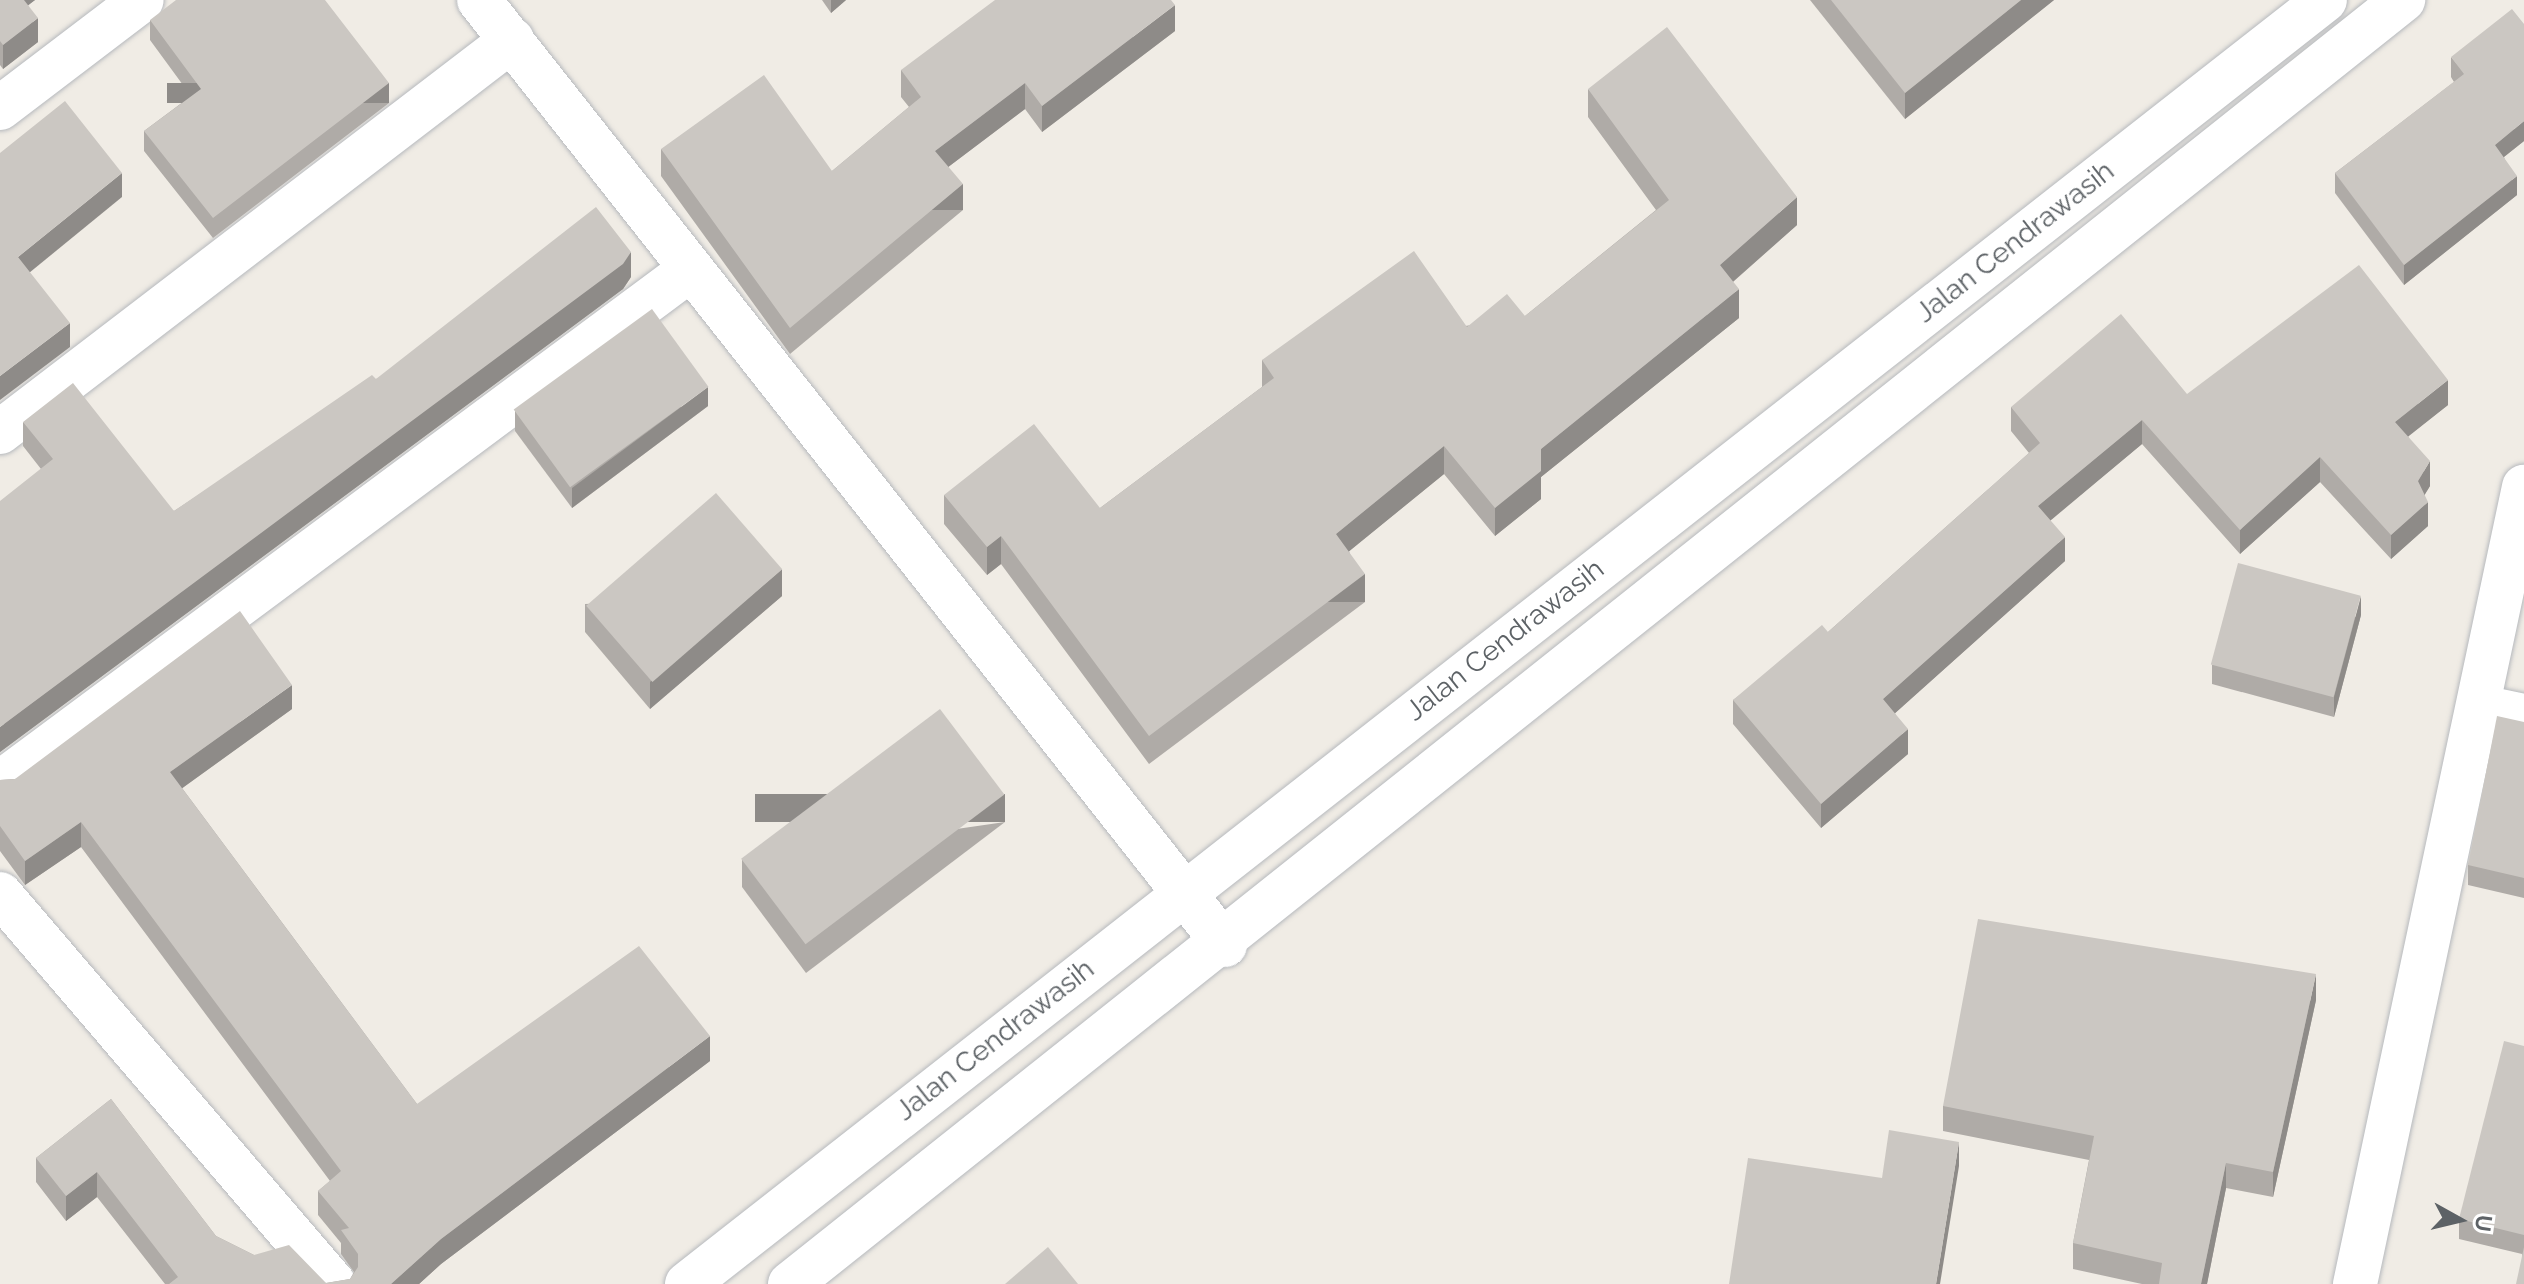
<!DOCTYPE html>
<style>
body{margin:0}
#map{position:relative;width:2524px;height:1284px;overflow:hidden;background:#f0ece5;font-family:Raleway,sans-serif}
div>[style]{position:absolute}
.roads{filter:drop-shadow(0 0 2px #b6b9bd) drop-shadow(0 0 2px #b6b9bd)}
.minor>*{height:44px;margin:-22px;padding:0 22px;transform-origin:22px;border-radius:22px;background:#fff}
.secondary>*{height:44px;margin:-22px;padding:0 22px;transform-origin:22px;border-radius:22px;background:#fff}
.wall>*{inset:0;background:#afaba7}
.shaded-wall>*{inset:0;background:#8e8b88;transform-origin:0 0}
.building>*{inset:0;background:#cbc7c2;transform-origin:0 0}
span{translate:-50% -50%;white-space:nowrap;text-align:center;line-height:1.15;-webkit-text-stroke:8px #fff;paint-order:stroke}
.street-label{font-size:28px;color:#5d6266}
.north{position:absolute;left:2420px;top:1180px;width:80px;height:80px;-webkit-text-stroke:6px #fff;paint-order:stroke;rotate:98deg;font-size:22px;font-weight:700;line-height:32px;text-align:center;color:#5d6266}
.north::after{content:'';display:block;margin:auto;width:28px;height:36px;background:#5d6266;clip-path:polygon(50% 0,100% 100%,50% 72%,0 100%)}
</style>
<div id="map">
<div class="roads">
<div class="minor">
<div style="left:479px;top:0;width:1204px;rotate:51.71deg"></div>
<div style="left:0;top:108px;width:178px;rotate:-37.3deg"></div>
<div style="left:0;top:432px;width:645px;rotate:-37.44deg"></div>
<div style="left:2481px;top:707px;width:44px;rotate:11.8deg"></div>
<div style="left:0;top:783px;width:856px;rotate:-36.64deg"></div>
<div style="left:0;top:894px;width:513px;rotate:49.42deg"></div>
<div style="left:2355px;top:1284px;width:815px;rotate:-78.03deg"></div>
</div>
<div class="secondary">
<div style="left:687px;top:1284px;width:2081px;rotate:-38.09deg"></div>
<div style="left:790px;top:1284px;width:2062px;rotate:-38.52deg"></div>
</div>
</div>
<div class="wall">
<div style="clip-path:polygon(0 0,35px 0,28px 5px,38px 42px,3px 69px,0 65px)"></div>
<div style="clip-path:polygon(822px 0,846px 0,831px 13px)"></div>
<div style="clip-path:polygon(1810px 0,2054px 0,1905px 119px)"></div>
<div style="clip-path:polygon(150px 20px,389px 103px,213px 238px,144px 151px,144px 131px,191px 96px,150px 40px)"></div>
<div style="clip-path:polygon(1175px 31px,1042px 132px,1025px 109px,948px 167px,963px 210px,790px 354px,661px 176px,661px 149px,832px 171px,909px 107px,901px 97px,901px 70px)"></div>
<div style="clip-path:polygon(2451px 57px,2524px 141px,2504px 157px,2517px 195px,2404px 285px,2335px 193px,2335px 173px,2454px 82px,2451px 77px)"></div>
<div style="clip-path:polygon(1588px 89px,1797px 225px,1733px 282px,1739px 318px,1541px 477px,1541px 499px,1495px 536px,1444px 474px,1349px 551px,1365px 602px,1149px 764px,1001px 564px,987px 575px,944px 524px,944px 495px,1100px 508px,1262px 387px,1262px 360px,1525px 316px,1656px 210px,1588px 117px)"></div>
<div style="clip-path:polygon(631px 277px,623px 289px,0 752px,41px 469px,23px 446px,23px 422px,174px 511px,376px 379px)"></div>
<div style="clip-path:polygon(2187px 394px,2448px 405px,2408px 436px,2430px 486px,2424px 495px,2428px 526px,2391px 559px,2320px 482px,2240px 554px,2142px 444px,2050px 520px,2065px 561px,1895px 713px,1908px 754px,1821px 828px,1733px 724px,1733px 700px,1828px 632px,2029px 453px,2011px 431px,2011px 407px)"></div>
<div style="clip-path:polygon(708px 406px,572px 508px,515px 431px,515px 411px)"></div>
<div style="clip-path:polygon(782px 596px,650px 709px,585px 632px,585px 604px)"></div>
<div style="clip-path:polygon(2361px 615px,2334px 717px,2212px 684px,2212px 665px)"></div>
<div style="clip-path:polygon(292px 709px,182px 788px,417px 1104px,710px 1061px,441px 1264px,419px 1284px,165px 1284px,97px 1197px,66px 1221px,36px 1182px,36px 1158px,111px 1099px,216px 1236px,254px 1255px,326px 1283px,350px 1279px,354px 1272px,341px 1254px,341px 1243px,318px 1215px,318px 1191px,330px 1181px,81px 847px,25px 885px,0 851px,0 780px,15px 779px)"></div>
<div style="clip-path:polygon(2524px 722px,2524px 898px,2468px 885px,2468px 865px)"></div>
<div style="clip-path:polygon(1005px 822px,806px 973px,742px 887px,742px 860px)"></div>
<div style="clip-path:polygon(2316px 1000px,2273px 1197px,2226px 1188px,2207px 1284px,2142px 1284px,2073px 1269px,2073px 1243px,2089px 1160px,1943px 1131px,1943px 1106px)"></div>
<div style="clip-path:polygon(2524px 1046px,2524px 1284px,2522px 1254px,2459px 1239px,2459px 1219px)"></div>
</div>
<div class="shaded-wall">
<div style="clip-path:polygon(17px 0,35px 0,17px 14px)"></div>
<div style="clip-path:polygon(831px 0,846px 0,831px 13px)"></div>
<div style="clip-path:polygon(2021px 0,2054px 0,1905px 119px,1905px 93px)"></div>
<div style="clip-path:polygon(1175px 5px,1175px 31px,1042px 132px,1042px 106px)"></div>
<div style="clip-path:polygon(38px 18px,38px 42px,3px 69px,3px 45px)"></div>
<div style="left:389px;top:83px;width:20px;height:222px;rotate:90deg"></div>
<div style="clip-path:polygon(1025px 83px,1025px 109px,935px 177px,935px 151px)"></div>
<div style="clip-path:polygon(2524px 121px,2524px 141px,2495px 164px,2495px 145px)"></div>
<div style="clip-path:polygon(122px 173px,122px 197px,18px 282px,18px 257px)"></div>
<div style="clip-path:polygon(2517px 176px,2517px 195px,2404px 285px,2404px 265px)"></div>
<div style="left:963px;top:184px;width:26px;height:225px;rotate:90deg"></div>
<div style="clip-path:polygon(1797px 197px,1797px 225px,1720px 293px,1720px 265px)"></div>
<div style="clip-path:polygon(631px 252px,631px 277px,623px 289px,0 752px,0 727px)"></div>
<div style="clip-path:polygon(1739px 289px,1739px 318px,1541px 477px,1541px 499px,1495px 536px,1495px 508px,1541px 449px)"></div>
<div style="clip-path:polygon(70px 323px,70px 347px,0 400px,0 376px)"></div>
<div style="clip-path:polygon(2448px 380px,2448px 405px,2395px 447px,2395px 422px)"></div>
<div style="clip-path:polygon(708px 387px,708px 406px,572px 508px,572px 488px)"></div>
<div style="clip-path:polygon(2142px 420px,2142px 444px,2038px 531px,2038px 506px)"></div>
<div style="clip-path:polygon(1444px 446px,1444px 474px,1336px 562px,1336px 534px)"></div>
<div style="clip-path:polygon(2320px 457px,2320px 482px,2240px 554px,2240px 530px)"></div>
<div style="clip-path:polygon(2430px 461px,2430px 486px,2418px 506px,2418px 481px)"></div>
<div style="clip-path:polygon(2428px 502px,2428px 526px,2391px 559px,2391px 535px)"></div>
<div style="clip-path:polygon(1001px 536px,1001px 564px,987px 575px,987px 547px)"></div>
<div style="clip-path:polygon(2065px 537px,2065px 561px,1883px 724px,1883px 699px)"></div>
<div style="clip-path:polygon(782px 569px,782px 596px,650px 709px,650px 682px)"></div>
<div style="left:1365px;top:574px;width:28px;height:270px;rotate:90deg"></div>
<div style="clip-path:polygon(2361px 596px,2361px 615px,2334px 717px,2334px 697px)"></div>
<div style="clip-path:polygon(292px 685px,292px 709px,170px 797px,170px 772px)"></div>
<div style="clip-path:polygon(1908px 729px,1908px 754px,1821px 828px,1821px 804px)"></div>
<div style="left:1005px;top:794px;width:28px;height:250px;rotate:90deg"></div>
<div style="clip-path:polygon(81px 822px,81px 847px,25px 885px,25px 861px)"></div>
<div style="clip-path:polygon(2316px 974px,2316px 1000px,2273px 1197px,2273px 1172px)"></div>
<div style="clip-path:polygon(710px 1036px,710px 1061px,441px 1264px,419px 1284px,391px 1284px,441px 1239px)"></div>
<div style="clip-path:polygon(1959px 1142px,1959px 1166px,1940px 1284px,1936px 1284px)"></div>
<div style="clip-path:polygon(2226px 1163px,2226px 1188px,2207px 1284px,2201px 1284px)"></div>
<div style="clip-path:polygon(97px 1172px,97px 1197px,66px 1221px,66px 1196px)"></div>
</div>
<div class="building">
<div style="clip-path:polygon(0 0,24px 0,38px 18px,3px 45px,0 41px)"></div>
<div style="clip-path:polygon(176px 0,325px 0,389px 83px,213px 218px,144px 131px,201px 89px,150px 20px)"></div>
<div style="clip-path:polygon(995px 0,1171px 0,1175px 5px,1042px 106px,1025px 83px,935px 151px,963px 184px,790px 328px,661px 149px,764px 75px,832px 171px,921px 97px,901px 70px)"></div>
<div style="clip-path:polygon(1831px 0,2021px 0,1905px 93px)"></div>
<div style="clip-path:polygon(2512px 9px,2524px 24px,2524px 121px,2495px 145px,2517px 176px,2404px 265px,2335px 173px,2464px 74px,2451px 57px)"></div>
<div style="clip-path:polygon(1667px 27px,1797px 197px,1720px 265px,1739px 289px,1541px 449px,1541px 471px,1495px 508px,1444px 446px,1336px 534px,1365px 574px,1149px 736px,1001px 536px,987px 547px,944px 495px,1034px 424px,1100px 508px,1274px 378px,1262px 360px,1414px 251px,1467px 327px,1507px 294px,1525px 316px,1669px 200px,1588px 89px)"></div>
<div style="clip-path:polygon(65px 101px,122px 173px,18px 257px,70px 323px,0 376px,0 153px)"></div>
<div style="clip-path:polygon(596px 207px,631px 252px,623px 264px,0 727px,0 501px,53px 459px,23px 422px,73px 383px,174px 511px,372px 375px,376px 379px)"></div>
<div style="clip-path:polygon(2359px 265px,2448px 380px,2395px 422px,2430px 461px,2418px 481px,2428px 502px,2391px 535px,2320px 457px,2240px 530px,2142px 420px,2038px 506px,2065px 537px,1883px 699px,1908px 729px,1821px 804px,1733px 700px,1822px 625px,1828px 632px,2040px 443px,2011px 407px,2121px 314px,2187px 394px)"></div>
<div style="left:652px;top:309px;width:96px;height:171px;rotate:54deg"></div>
<div style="left:716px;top:493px;width:101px;height:172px;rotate:49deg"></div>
<div style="left:2238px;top:563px;width:127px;height:105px;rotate:15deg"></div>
<div style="clip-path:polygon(240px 611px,292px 685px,170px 772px,417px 1104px,639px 946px,710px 1036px,441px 1239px,391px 1284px,169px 1284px,178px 1277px,97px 1172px,66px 1196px,36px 1158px,111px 1099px,216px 1236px,254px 1255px,289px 1245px,326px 1283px,350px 1279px,358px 1267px,358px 1254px,341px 1230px,349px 1228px,318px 1191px,341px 1171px,81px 822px,25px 861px,0 826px,0 780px,15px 779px)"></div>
<div style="left:940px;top:709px;width:107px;height:249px;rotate:53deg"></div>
<div style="clip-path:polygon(2497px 716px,2524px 722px,2524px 878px,2468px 865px)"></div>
<div style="clip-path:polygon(1978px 919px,2316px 974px,2273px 1172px,2226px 1163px,2201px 1284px,2159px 1284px,2162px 1263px,2073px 1243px,2094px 1136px,1943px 1106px)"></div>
<div style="clip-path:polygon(2504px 1041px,2524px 1046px,2524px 1235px,2459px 1219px)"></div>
<div style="clip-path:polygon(1889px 1130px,1959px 1142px,1936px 1284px,1729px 1284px,1748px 1158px,1882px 1178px)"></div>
<div style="clip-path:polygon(1048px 1247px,1078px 1284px,1005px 1284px)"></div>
<div style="clip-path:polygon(2524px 1247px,2524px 1284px,2516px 1284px)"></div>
</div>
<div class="street-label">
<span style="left:2015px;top:242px;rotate:-38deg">Jalan Cendrawasih</span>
<span style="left:1505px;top:640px;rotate:-38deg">Jalan Cendrawasih</span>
<span style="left:995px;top:1040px;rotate:-38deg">Jalan Cendrawasih</span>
</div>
<div class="north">U</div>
</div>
